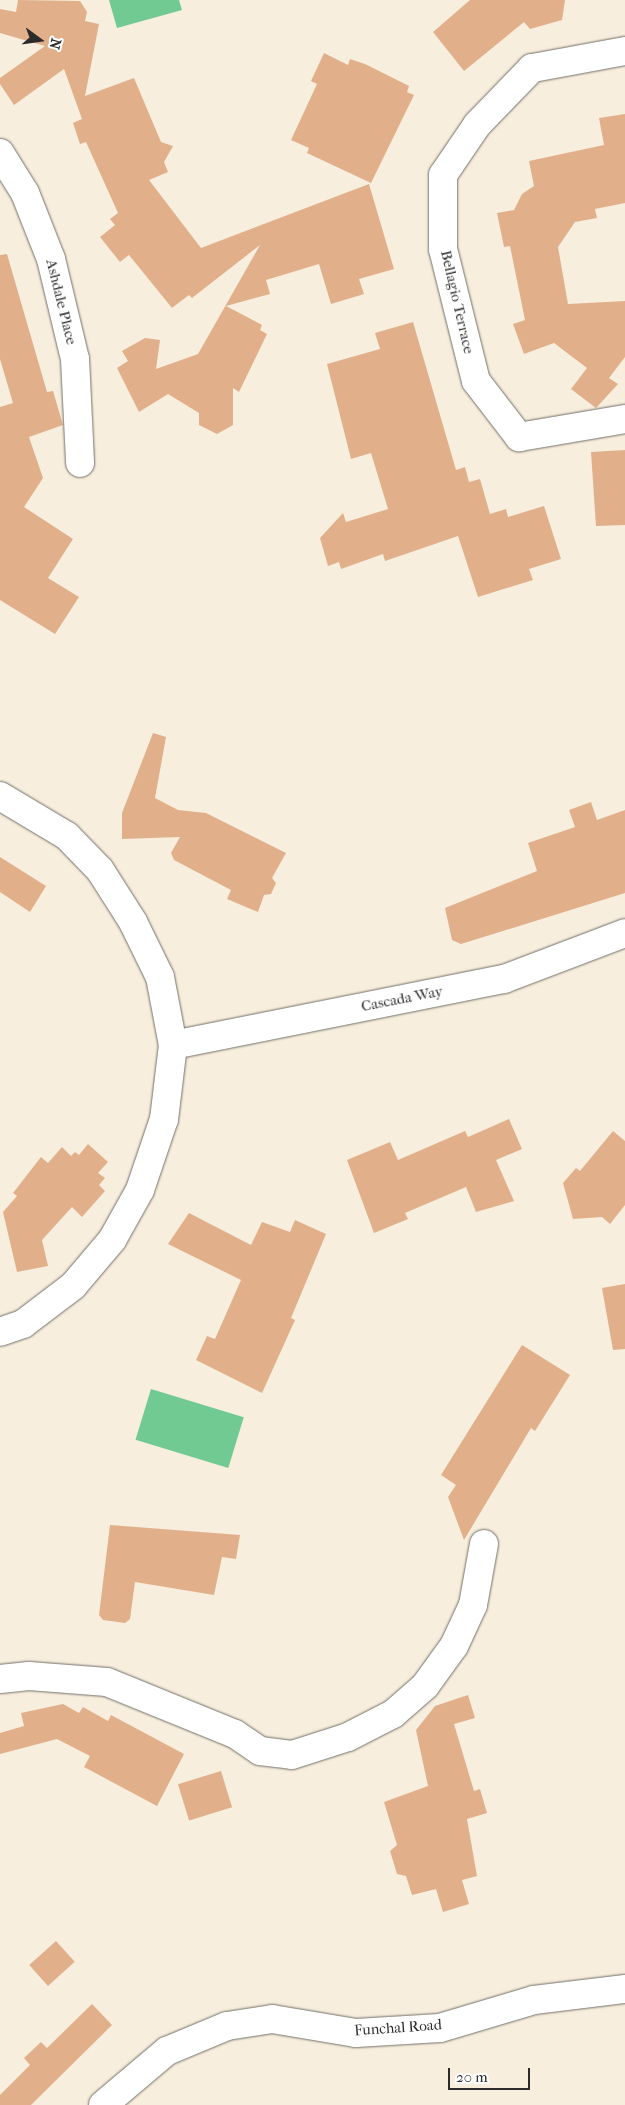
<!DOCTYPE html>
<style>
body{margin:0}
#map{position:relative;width:625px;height:2105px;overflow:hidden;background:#f7eedd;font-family:"IM FELL French Canon",serif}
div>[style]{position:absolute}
.green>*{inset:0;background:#70ca92;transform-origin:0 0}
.building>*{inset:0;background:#e1b08b;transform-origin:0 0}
.roads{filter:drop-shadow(0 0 1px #726f69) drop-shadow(0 0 1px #726f69)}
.minor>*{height:28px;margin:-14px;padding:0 14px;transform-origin:14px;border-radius:14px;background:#fff}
span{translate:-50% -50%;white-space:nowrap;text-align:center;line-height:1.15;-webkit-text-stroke:5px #fff;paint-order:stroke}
.street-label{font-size:15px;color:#2b2b2b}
.north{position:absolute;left:15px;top:15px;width:50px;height:50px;-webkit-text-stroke:4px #fff;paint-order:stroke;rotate:104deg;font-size:14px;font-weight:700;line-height:20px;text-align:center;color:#2b2b2b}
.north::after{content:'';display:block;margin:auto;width:18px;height:22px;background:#2b2b2b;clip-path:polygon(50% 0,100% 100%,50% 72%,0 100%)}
.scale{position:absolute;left:448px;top:2068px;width:82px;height:22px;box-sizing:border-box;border:2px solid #2b2b2b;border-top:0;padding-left:6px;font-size:15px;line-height:18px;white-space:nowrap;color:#2b2b2b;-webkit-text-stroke:4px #fff;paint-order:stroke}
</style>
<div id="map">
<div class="green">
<div style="clip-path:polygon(109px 0,179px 0,182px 10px,117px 28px)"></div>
<div style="left:151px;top:1389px;width:97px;height:53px;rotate:17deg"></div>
</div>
<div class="building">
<div style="clip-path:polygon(18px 0,80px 1px,87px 12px,85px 21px,99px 24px,85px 96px,134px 78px,161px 142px,173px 146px,164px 162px,168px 172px,149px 180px,201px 248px,369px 184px,394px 269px,359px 279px,364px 294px,331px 304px,319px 264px,266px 280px,270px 294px,226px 306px,262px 325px,260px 330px,267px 334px,239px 392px,233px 388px,233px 425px,217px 434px,199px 425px,199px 413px,168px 394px,139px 412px,117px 368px,128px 361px,122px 351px,145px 338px,160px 340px,156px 369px,198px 354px,260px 245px,192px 298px,189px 295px,172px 308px,129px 255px,120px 262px,100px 237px,115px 225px,110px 219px,118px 213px,86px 142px,80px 144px,73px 123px,82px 119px,64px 69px,14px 105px,0 84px,0 78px,45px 46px,0 33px,0 9px,16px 12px)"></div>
<div style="clip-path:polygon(470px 0,565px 0,562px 20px,530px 29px,524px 22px,464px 71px,433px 32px)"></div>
<div style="clip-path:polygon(324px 53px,348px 65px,350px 59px,365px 64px,409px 86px,407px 92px,414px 95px,371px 183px,307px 153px,309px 148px,291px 140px,317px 84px,311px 81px)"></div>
<div style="clip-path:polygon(625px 114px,625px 203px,595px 209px,597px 218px,575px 222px,558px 247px,568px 304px,625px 301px,625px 357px,609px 378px,618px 384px,596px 408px,571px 389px,587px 368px,554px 343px,524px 354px,513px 324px,525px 320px,510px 246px,504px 247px,497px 213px,514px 210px,522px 194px,534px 186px,529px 161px,604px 145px,599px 118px)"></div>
<div style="clip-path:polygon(7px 254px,47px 392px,53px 391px,63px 425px,29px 437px,43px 478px,24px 507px,73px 539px,48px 578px,79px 597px,55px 634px,0 600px,0 407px,13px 403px,0 359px,0 255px)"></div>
<div style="clip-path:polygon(413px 322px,456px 470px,465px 467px,469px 482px,480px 479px,490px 514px,506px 509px,508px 517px,544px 506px,561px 559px,529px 569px,533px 580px,478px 597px,458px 536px,385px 561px,383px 554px,341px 569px,339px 562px,328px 566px,320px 538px,343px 513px,346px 522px,388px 509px,371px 453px,351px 459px,327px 364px,380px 349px,375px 333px)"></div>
<div style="clip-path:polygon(625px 450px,625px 525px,596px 526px,591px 452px)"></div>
<div style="clip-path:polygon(153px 733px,166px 737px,155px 798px,178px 810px,206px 813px,286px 853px,272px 878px,276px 883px,271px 894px,264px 895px,258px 912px,227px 899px,231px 890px,174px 860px,171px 853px,180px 837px,122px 839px,122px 813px)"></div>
<div style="clip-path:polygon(591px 802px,597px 820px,625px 810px,625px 893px,461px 944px,452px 940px,445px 908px,537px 871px,528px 843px,575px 827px,569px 810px)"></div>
<div style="clip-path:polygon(0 857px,46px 886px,30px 912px,0 892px)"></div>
<div style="clip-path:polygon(509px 1119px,522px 1149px,496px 1160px,514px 1201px,476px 1212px,466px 1187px,405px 1213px,408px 1219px,374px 1233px,347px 1160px,390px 1142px,398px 1160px,465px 1131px,468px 1137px)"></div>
<div style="clip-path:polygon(613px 1131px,625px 1141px,625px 1205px,610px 1224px,602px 1217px,573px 1219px,563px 1183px,576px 1168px,580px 1171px)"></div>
<div style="clip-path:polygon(88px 1144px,108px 1162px,98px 1173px,105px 1178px,99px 1185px,105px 1191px,82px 1217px,72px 1207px,42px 1240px,48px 1266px,17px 1272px,3px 1212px,17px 1196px,13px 1193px,41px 1157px,48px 1163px,62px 1147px,71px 1156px,75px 1152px,79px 1155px)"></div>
<div style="clip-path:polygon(189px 1213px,251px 1245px,262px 1222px,290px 1232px,295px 1220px,326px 1234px,291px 1318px,295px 1320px,262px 1393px,196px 1360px,207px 1336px,215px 1339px,241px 1280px,168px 1244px)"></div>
<div style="clip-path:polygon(625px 1284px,625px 1349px,613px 1350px,602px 1288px)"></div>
<div style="clip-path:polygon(522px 1345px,570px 1375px,535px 1431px,531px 1428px,464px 1540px,448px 1497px,456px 1485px,441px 1475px)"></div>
<div style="clip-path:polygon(110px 1525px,240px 1535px,236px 1559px,222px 1557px,214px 1595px,135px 1582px,130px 1619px,125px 1623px,103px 1620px,99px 1615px)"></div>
<div style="clip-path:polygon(468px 1695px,475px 1718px,454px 1724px,474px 1791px,480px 1789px,487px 1813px,467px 1819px,477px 1876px,462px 1880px,469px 1904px,443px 1912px,436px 1889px,412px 1895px,406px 1876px,397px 1874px,390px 1851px,397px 1845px,384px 1802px,428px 1786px,416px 1730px,435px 1706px)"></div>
<div style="clip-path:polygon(63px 1704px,79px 1713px,83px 1707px,108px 1721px,111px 1715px,184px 1754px,157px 1806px,84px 1767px,90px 1756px,57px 1739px,0 1754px,0 1733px,24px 1726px,21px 1713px)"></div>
<div style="left:221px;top:1771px;width:38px;height:45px;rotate:73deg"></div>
<div style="left:56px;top:1941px;width:28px;height:36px;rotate:48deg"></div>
<div style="clip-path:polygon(92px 2004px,112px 2025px,31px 2105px,0 2105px,0 2095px,30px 2065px,24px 2058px,41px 2042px,47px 2048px)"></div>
</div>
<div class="roads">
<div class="minor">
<div style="left:625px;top:51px;width:95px;rotate:169.6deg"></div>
<div style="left:532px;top:68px;width:79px;rotate:134deg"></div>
<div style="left:477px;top:125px;width:60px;rotate:124.2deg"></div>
<div style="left:443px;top:175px;width:74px;rotate:90deg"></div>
<div style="left:443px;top:249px;width:136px;rotate:76deg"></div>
<div style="left:476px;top:381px;width:71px;rotate:52.5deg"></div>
<div style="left:519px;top:437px;width:108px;rotate:-9.6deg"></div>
<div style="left:0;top:153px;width:47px;rotate:58deg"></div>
<div style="left:25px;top:193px;width:71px;rotate:68.5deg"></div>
<div style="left:51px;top:259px;width:103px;rotate:76.5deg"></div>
<div style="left:75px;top:359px;width:104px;rotate:87.2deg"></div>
<div style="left:0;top:796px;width:78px;rotate:30.8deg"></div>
<div style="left:67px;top:836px;width:47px;rotate:45.9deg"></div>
<div style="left:100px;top:870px;width:62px;rotate:57.6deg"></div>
<div style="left:133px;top:922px;width:61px;rotate:63.9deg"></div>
<div style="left:160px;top:977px;width:69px;rotate:79.2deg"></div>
<div style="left:173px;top:1045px;width:75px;rotate:96.9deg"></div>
<div style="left:164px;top:1119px;width:75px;rotate:108.7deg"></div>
<div style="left:140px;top:1190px;width:57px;rotate:119.2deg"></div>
<div style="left:112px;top:1240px;width:60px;rotate:130.3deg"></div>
<div style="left:73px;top:1286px;width:63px;rotate:142.8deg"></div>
<div style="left:23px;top:1324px;width:24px;rotate:161deg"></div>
<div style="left:173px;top:1045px;width:338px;rotate:-11.3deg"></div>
<div style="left:504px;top:979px;width:129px;rotate:-20.8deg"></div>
<div style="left:0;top:1679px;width:29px;rotate:-6deg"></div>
<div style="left:29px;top:1676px;width:78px;rotate:4.4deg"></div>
<div style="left:107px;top:1682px;width:138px;rotate:22.1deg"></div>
<div style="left:235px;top:1734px;width:30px;rotate:34deg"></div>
<div style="left:260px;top:1751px;width:32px;rotate:7deg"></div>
<div style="left:292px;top:1755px;width:59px;rotate:-17.8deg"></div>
<div style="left:348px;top:1737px;width:51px;rotate:-27.1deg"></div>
<div style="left:393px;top:1714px;width:43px;rotate:-41.2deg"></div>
<div style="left:425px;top:1686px;width:49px;rotate:-54.1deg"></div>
<div style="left:454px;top:1646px;width:45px;rotate:-65.1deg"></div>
<div style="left:473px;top:1605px;width:62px;rotate:-79.8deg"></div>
<div style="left:103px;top:2105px;width:84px;rotate:-40.2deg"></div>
<div style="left:167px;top:2051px;width:65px;rotate:-22.6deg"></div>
<div style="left:227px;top:2026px;width:46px;rotate:-8.8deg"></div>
<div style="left:272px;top:2019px;width:85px;rotate:9.5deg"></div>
<div style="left:356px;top:2033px;width:84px;rotate:-3.4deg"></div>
<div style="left:440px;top:2028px;width:98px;rotate:-16.6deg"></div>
<div style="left:534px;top:2000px;width:92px;rotate:-6.9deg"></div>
</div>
</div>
<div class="street-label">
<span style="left:61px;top:302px;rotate:76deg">Ashdale Place</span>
<span style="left:457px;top:302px;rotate:77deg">Bellagio Terrace</span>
<span style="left:402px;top:999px;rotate:-11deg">Cascada Way</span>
<span style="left:398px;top:2028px;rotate:-4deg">Funchal Road</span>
</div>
<div class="north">N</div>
<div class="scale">20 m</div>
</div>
